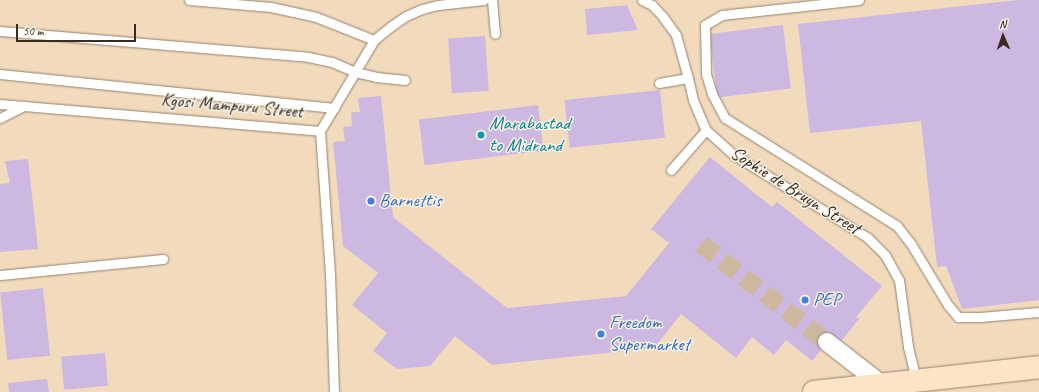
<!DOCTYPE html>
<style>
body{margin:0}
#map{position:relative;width:1039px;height:392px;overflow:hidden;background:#f2dbbd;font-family:Caveat,sans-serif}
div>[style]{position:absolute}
.building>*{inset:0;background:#cdb8e2;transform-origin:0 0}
.street-tunnel>*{height:18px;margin-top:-9px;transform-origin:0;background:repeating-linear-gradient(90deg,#cdb89d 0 18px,transparent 0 27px)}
.roads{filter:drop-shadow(0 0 1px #96826e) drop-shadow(0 0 1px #96826e)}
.lane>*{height:9px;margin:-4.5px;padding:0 4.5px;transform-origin:4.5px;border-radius:4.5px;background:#fff}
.street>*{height:18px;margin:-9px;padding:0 9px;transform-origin:9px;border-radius:9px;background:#fff}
.secondary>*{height:22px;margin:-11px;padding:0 11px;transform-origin:11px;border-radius:11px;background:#fee4c6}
.dots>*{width:11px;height:11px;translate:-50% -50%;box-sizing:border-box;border:2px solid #f7f3e8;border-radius:50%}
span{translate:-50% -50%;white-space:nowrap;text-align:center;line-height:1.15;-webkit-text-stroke:3px #f7f3e8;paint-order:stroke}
.street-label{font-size:19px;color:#3b2a1e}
.culture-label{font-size:19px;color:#0d838f}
.left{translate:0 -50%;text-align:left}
.shop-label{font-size:19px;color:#366cbe}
.north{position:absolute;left:983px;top:16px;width:40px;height:40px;-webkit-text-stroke:3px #f7f3e8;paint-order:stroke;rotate:358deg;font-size:11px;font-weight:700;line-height:16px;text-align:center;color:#3b2a1e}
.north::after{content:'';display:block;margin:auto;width:14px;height:18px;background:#3b2a1e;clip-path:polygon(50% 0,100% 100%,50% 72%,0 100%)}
.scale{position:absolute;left:16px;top:24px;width:120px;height:18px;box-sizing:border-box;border:2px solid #3b2a1e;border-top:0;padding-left:5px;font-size:12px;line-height:14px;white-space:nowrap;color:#3b2a1e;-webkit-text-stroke:3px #f7f3e8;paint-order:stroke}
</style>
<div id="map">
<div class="building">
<div style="clip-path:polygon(1018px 0,1039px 0,1039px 300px,962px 309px,946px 266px,937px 267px,921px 121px,810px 133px,798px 24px)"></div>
<div style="clip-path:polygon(627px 5px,638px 30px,587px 35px,585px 9px)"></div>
<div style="left:783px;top:25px;width:64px;height:74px;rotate:83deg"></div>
<div style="left:485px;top:36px;width:55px;height:37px;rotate:86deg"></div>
<div style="left:660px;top:90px;width:48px;height:96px;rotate:84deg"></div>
<div style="clip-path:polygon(381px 96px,393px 217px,507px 308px,626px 296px,669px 243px,651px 229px,710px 157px,772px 207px,777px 202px,882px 286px,856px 317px,859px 319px,839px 344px,828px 341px,812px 361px,786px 340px,774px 355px,752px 337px,736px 358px,681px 314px,654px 348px,492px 365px,455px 336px,430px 366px,397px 369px,373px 351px,387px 333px,352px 305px,378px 273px,343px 246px,333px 142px,345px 141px,343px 127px,352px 126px,351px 112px,360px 112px,358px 98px)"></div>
<div style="left:538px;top:105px;width:46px;height:120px;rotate:83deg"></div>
<div style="clip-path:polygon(28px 159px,38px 249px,0 252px,0 184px,10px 183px,5px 161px)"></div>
<div style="left:43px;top:288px;width:68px;height:43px;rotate:84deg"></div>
<div style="left:105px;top:353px;width:33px;height:44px;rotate:85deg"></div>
<div style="clip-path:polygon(47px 379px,49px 392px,9px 392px,8px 383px)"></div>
</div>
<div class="street-tunnel">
<div style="left:701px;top:244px;width:160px;rotate:37.9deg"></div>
</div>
<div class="roads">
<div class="lane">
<div style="left:189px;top:0;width:82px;rotate:4.9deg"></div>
<div style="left:271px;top:7px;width:46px;rotate:12.5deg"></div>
<div style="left:316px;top:17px;width:62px;rotate:21.6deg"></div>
<div style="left:492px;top:0;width:34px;rotate:85deg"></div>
<div style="left:642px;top:0;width:11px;rotate:27deg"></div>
<div style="left:652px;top:5px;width:16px;rotate:47deg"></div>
<div style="left:663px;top:17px;width:22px;rotate:54deg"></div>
<div style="left:676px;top:35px;width:45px;rotate:74.4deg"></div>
<div style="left:688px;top:78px;width:23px;rotate:77deg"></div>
<div style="left:693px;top:100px;width:33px;rotate:67deg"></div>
<div style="left:706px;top:130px;width:38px;rotate:42deg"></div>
<div style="left:734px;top:155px;width:156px;rotate:31.7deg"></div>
<div style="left:867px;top:237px;width:25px;rotate:45deg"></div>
<div style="left:885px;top:255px;width:29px;rotate:61deg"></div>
<div style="left:899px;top:280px;width:68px;rotate:82.3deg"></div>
<div style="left:908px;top:347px;width:34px;rotate:76deg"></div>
<div style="left:859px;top:0;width:138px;rotate:173.8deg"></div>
<div style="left:722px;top:15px;width:20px;rotate:150deg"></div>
<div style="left:705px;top:25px;width:49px;rotate:88.8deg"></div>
<div style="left:706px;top:74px;width:21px;rotate:73deg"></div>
<div style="left:712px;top:94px;width:27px;rotate:62deg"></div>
<div style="left:725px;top:118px;width:203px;rotate:32.1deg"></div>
<div style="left:897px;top:226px;width:23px;rotate:52deg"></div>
<div style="left:911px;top:244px;width:71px;rotate:58.8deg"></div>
<div style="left:948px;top:305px;width:16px;rotate:50deg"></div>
<div style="left:958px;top:317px;width:22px"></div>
<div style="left:980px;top:317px;width:59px;rotate:-4.8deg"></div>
<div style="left:0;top:31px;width:309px;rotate:4.8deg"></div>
<div style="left:308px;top:57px;width:25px;rotate:12deg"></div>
<div style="left:332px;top:62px;width:25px;rotate:23deg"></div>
<div style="left:355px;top:72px;width:22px;rotate:13deg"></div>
<div style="left:376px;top:77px;width:29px;rotate:6deg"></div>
<div style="left:0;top:74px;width:336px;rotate:5.8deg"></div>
<div style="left:659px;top:83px;width:29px;rotate:-10deg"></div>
<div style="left:0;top:104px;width:321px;rotate:4.8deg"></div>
<div style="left:0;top:118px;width:27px;rotate:-27deg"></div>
<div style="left:320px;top:131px;width:142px;rotate:86deg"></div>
<div style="left:330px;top:273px;width:119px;rotate:88.1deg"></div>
<div style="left:320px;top:131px;width:106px;rotate:-59.3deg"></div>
<div style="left:374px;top:40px;width:21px;rotate:-39deg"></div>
<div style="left:390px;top:27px;width:19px;rotate:-35deg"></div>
<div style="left:406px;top:16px;width:17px;rotate:-24deg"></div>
<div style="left:422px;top:9px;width:16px;rotate:-14deg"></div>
<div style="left:438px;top:5px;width:46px;rotate:-6.2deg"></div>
<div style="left:671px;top:170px;width:53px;rotate:-48.8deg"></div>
<div style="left:0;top:275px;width:164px;rotate:-5.6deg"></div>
</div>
<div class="street">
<div style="left:827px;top:342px;width:68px;rotate:37.9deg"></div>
</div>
<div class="secondary">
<div style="left:814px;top:392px;width:226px;rotate:-6.3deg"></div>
</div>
</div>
<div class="dots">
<div style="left:481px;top:135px;background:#0f9aa8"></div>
<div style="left:371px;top:201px;background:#3f7fe0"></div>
<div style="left:805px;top:300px;background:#3f7fe0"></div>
<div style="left:601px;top:334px;background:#3f7fe0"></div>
</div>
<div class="street-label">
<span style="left:232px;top:106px;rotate:5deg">Kgosi Mampuru Street</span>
<span style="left:795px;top:191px;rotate:32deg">Sophie de Bruyn Street</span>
</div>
<div class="culture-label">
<span class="left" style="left:489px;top:135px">Marabastad<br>to Midrand</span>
</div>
<div class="shop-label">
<span class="left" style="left:379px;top:201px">Barnettis</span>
<span class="left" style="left:813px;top:300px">PEP</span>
<span class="left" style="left:609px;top:334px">Freedom<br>Supermarket</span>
</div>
<div class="north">N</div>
<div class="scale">50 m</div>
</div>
